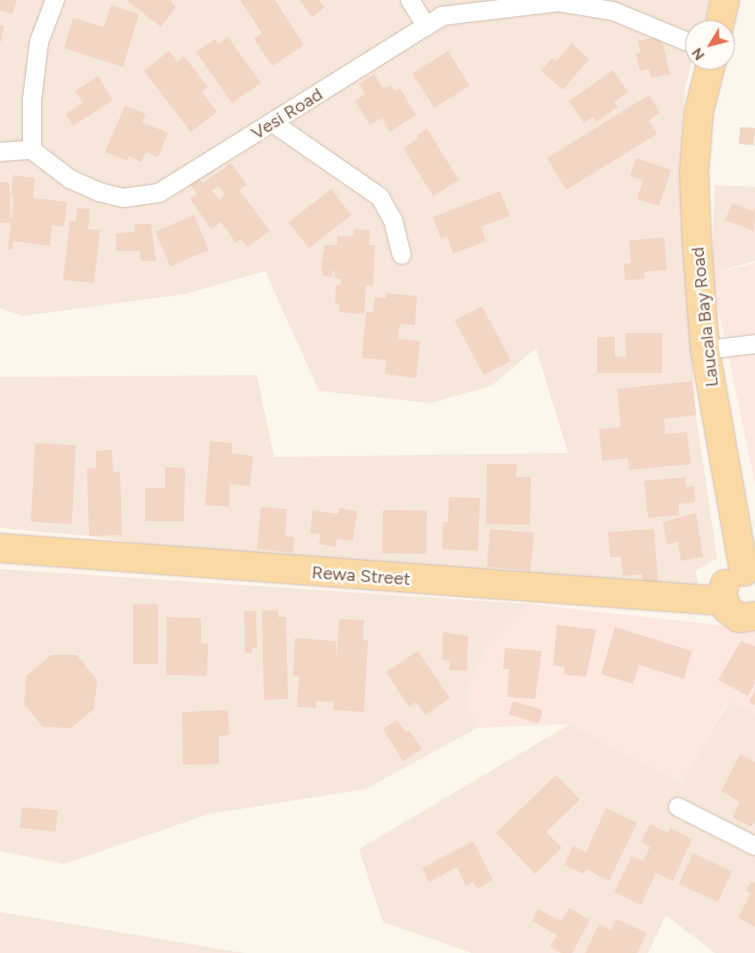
<!DOCTYPE html>
<style>
body{margin:0}
#map{position:relative;width:755px;height:953px;overflow:hidden;background:#fdf6ec;font-family:Figtree,sans-serif}
div>[style]{position:absolute}
.residential>*{inset:0;background:#f5e8da}
.commercial>*{inset:0;background:#fde8e0}
.building>*{inset:0;background:#f3d5c3;transform-origin:0 0}
.roads{filter:drop-shadow(0 0 1px #d1beb0) drop-shadow(0 0 1px #d1beb0)}
.minor>*{height:18px;margin:-9px;padding:0 9px;transform-origin:9px;border-radius:9px;background:#fff}
.primary>*{height:28px;margin:-14px;padding:0 14px;transform-origin:14px;border-radius:14px;background:#fbd9a5}
span{translate:-50% -50%;white-space:nowrap;text-align:center;line-height:1.15;-webkit-text-stroke:5px #fffaf3;paint-order:stroke}
.street-label{font-size:18px;color:#7a5c4d}
.north{position:absolute;left:685px;top:20px;width:50px;height:50px;box-sizing:border-box;background:#fffaf3;border:1px solid #cabbb1;border-radius:50%;rotate:233deg;font-size:14px;font-weight:700;line-height:20px;text-align:center;color:#7a5c4d}
.north::after{content:'';display:block;margin:auto;width:18px;height:22px;background:#e76f51;clip-path:polygon(50% 0,100% 100%,50% 72%,0 100%)}
</style>
<div id="map">
<div class="residential">
<div style="clip-path:polygon(0 0,709px 0,701px 30px,695px 30px,695px 51px,685px 87px,680px 178px,696px 415px,717px 558px,696px 571px,698px 584px,674px 590px,252px 560px,89px 536px,0 528px,0 377px,257px 375px,274px 457px,568px 453px,536px 348px,491px 386px,430px 403px,319px 391px,265px 271px,185px 294px,23px 316px,0 308px)"></div>
<div style="clip-path:polygon(715px 185px,755px 187px,755px 261px,711px 273px)"></div>
<div style="clip-path:polygon(0 569px,529px 604px,489px 646px,472px 693px,477px 728px,366px 789px,209px 814px,64px 864px,0 851px)"></div>
<div style="clip-path:polygon(730px 700px,755px 713px,755px 953px,715px 953px,666px 915px,648px 953px,472px 953px,383px 922px,359px 849px,570px 724px,681px 782px)"></div>
<div style="clip-path:polygon(0 912px,244px 953px,0 953px)"></div>
</div>
<div class="commercial">
<div style="clip-path:polygon(755px 263px,755px 484px,711px 273px)"></div>
<div style="clip-path:polygon(529px 604px,746px 628px,755px 632px,755px 714px,729px 700px,681px 782px,570px 724px,477px 728px,465px 697px,485px 647px)"></div>
</div>
<div class="building">
<div style="clip-path:polygon(0 0,17px 0,12px 14px,0 10px)"></div>
<div style="clip-path:polygon(126px 0,172px 0,171px 2px,176px 7px,161px 27px)"></div>
<div style="clip-path:polygon(240px 0,275px 0,304px 45px,272px 66px,254px 39px,262px 33px)"></div>
<div style="clip-path:polygon(300px 0,319px 0,325px 7px,312px 17px)"></div>
<div style="clip-path:polygon(111px 5px,139px 14px,123px 67px,64px 48px,73px 18px,104px 27px)"></div>
<div style="clip-path:polygon(0 25px,4px 26px,1px 42px,0 42px)"></div>
<div style="clip-path:polygon(661px 35px,670px 74px,651px 78px,649px 69px,640px 71px,636px 54px,641px 52px,638px 41px)"></div>
<div style="clip-path:polygon(228px 37px,261px 83px,232px 103px,196px 52px,215px 39px,218px 44px)"></div>
<div style="clip-path:polygon(572px 43px,589px 59px,563px 90px,541px 71px,552px 58px,556px 61px)"></div>
<div style="clip-path:polygon(169px 51px,177px 62px,184px 56px,208px 87px,202px 92px,217px 112px,191px 132px,144px 71px)"></div>
<div style="left:448px;top:51px;width:41px;height:42px;rotate:58deg"></div>
<div style="clip-path:polygon(613px 70px,628px 92px,614px 102px,618px 107px,596px 122px,593px 117px,584px 123px,569px 101px)"></div>
<div style="clip-path:polygon(374px 74px,383px 88px,392px 86px,395px 91px,400px 88px,416px 115px,390px 132px,382px 118px,370px 125px,355px 101px,365px 94px,359px 84px)"></div>
<div style="clip-path:polygon(98px 76px,113px 100px,73px 126px,65px 114px,83px 103px,75px 91px)"></div>
<div style="clip-path:polygon(649px 95px,660px 113px,649px 120px,657px 134px,566px 190px,547px 158px)"></div>
<div style="clip-path:polygon(125px 105px,146px 114px,142px 122px,168px 133px,158px 157px,146px 152px,141px 162px,129px 156px,127px 161px,105px 152px)"></div>
<div style="left:740px;top:127px;width:15px;height:17px;rotate:4deg"></div>
<div style="clip-path:polygon(427px 129px,459px 180px,433px 196px,403px 148px,419px 138px,417px 135px)"></div>
<div style="clip-path:polygon(636px 158px,671px 170px,659px 206px,637px 199px,643px 180px,630px 176px)"></div>
<div style="clip-path:polygon(evenodd,231px 163px,247px 185px,239px 190px,270px 231px,247px 247px,241px 239px,236px 243px,221px 222px,211px 229px,190px 199px,197px 194px,190px 185px,199px 178px,203px 183px,231px 163px,219px 186px,225px 195px,219px 200px,212px 191px,219px 186px)"></div>
<div style="clip-path:polygon(13px 175px,35px 178px,33px 198px,67px 202px,64px 227px,52px 225px,50px 246px,13px 241px,12px 250px,8px 249px,14px 196px,11px 196px)"></div>
<div style="clip-path:polygon(0 182px,9px 182px,11px 223px,0 223px)"></div>
<div style="left:331px;top:189px;width:33px;height:54px;rotate:52deg"></div>
<div style="clip-path:polygon(500px 191px,510px 216px,481px 227px,486px 241px,453px 254px,447px 236px,441px 239px,433px 217px)"></div>
<div style="clip-path:polygon(732px 203px,753px 211px,755px 207px,754px 231px,725px 220px)"></div>
<div style="clip-path:polygon(77px 208px,90px 209px,88px 229px,100px 230px,94px 283px,63px 280px,70px 221px,76px 221px)"></div>
<div style="left:194px;top:215px;width:38px;height:42px;rotate:67deg"></div>
<div style="clip-path:polygon(134px 224px,151px 224px,156px 261px,141px 261px,140px 251px,116px 251px,116px 233px,135px 232px)"></div>
<div style="clip-path:polygon(354px 229px,370px 230px,369px 245px,375px 245px,373px 286px,366px 285px,364px 314px,339px 312px,340px 304px,335px 303px,336px 285px,341px 285px,341px 279px,335px 278px,335px 271px,332px 271px,332px 277px,323px 276px,321px 266px,325px 245px,337px 245px,337px 236px,353px 236px)"></div>
<div style="clip-path:polygon(664px 237px,667px 270px,644px 272px,645px 279px,625px 280px,624px 264px,631px 263px,629px 241px)"></div>
<div style="clip-path:polygon(386px 293px,417px 296px,415px 325px,400px 324px,398px 339px,420px 341px,416px 378px,385px 374px,386px 360px,362px 358px,366px 312px,373px 312px,375px 297px,386px 298px)"></div>
<div style="left:482px;top:306px;width:62px;height:31px;rotate:62deg"></div>
<div style="clip-path:polygon(625px 333px,662px 333px,662px 373px,597px 373px,597px 337px,615px 337px,615px 356px,626px 357px)"></div>
<div style="clip-path:polygon(692px 381px,696px 415px,664px 419px,665px 434px,687px 432px,691px 464px,629px 470px,628px 458px,602px 461px,599px 429px,621px 427px,617px 389px)"></div>
<div style="clip-path:polygon(210px 441px,232px 443px,232px 453px,253px 456px,250px 486px,230px 484px,229px 507px,205px 505px)"></div>
<div style="left:35px;top:443px;width:41px;height:79px;rotate:3deg"></div>
<div style="clip-path:polygon(112px 450px,113px 472px,120px 472px,122px 535px,89px 536px,87px 468px,96px 468px,96px 451px)"></div>
<div style="clip-path:polygon(487px 464px,517px 464px,516px 477px,531px 477px,530px 525px,486px 524px)"></div>
<div style="clip-path:polygon(165px 467px,185px 468px,184px 521px,145px 521px,145px 488px,165px 488px)"></div>
<div style="clip-path:polygon(685px 477px,686px 487px,694px 486px,695px 502px,679px 504px,679px 515px,648px 518px,644px 481px)"></div>
<div style="clip-path:polygon(449px 497px,480px 498px,478px 551px,442px 549px,443px 522px,448px 522px)"></div>
<div style="clip-path:polygon(261px 507px,287px 509px,285px 536px,294px 537px,293px 553px,257px 549px)"></div>
<div style="clip-path:polygon(339px 508px,357px 511px,353px 541px,337px 539px,336px 547px,319px 544px,321px 534px,310px 533px,313px 510px,338px 514px)"></div>
<div style="left:383px;top:510px;width:44px;height:43px;rotate:1deg"></div>
<div style="clip-path:polygon(696px 513px,703px 557px,681px 561px,678px 542px,667px 544px,663px 522px)"></div>
<div style="left:490px;top:529px;width:44px;height:38px;rotate:5deg"></div>
<div style="clip-path:polygon(654px 529px,658px 583px,642px 584px,642px 574px,623px 576px,621px 557px,610px 557px,608px 532px)"></div>
<div style="left:133px;top:604px;width:25px;height:60px"></div>
<div style="clip-path:polygon(278px 610px,278px 617px,286px 617px,288px 699px,264px 700px,262px 611px)"></div>
<div style="clip-path:polygon(244px 611px,256px 611px,257px 648px,252px 648px,252px 653px,245px 653px)"></div>
<div style="clip-path:polygon(167px 617px,201px 618px,201px 643px,208px 644px,207px 676px,166px 675px)"></div>
<div style="clip-path:polygon(339px 619px,364px 620px,363px 640px,368px 641px,364px 712px,333px 710px,334px 702px,316px 701px,316px 708px,297px 707px,299px 676px,293px 676px,295px 638px,336px 641px,336px 660px)"></div>
<div style="clip-path:polygon(557px 625px,596px 630px,586px 677px,564px 674px,565px 667px,553px 665px)"></div>
<div style="clip-path:polygon(615px 627px,692px 651px,684px 679px,639px 665px,633px 684px,601px 674px)"></div>
<div style="clip-path:polygon(443px 632px,468px 636px,467px 671px,449px 670px,450px 661px,442px 660px)"></div>
<div style="clip-path:polygon(741px 641px,755px 646px,755px 683px,748px 696px,718px 680px)"></div>
<div style="clip-path:polygon(505px 648px,542px 651px,535px 699px,507px 697px,509px 669px,503px 669px)"></div>
<div style="clip-path:polygon(418px 651px,450px 698px,425px 715px,416px 702px,409px 707px,386px 672px)"></div>
<div style="clip-path:polygon(51px 655px,77px 655px,97px 680px,94px 709px,71px 728px,43px 727px,24px 704px,26px 676px)"></div>
<div style="clip-path:polygon(755px 690px,755px 705px,749px 702px)"></div>
<div style="left:513px;top:701px;width:31px;height:14px;rotate:17deg"></div>
<div style="clip-path:polygon(228px 710px,229px 735px,219px 736px,219px 764px,183px 765px,182px 712px)"></div>
<div style="clip-path:polygon(397px 720px,406px 732px,409px 730px,422px 749px,403px 761px,383px 729px)"></div>
<div style="clip-path:polygon(740px 754px,755px 762px,755px 820px,751px 827px,732px 817px,740px 802px,721px 791px)"></div>
<div style="clip-path:polygon(556px 775px,580px 800px,546px 832px,562px 848px,535px 874px,496px 833px)"></div>
<div style="left:22px;top:807px;width:36px;height:21px;rotate:6deg"></div>
<div style="clip-path:polygon(606px 808px,637px 823px,609px 881px,586px 869px,584px 874px,564px 865px,573px 846px,586px 852px)"></div>
<div style="clip-path:polygon(650px 824px,668px 833px,670px 828px,692px 839px,673px 881px,656px 873px,641px 905px,614px 892px,632px 856px,643px 861px,650px 847px,641px 842px)"></div>
<div style="clip-path:polygon(473px 841px,493px 880px,477px 889px,473px 882px,466px 886px,457px 867px,429px 882px,422px 868px)"></div>
<div style="left:693px;top:853px;width:43px;height:34px;rotate:25deg"></div>
<div style="clip-path:polygon(751px 881px,755px 883px,755px 927px,738px 918px,751px 893px,746px 891px)"></div>
<div style="clip-path:polygon(569px 908px,590px 920px,572px 953px,561px 953px,550px 947px,557px 935px,532px 921px,538px 909px,561px 921px)"></div>
<div style="clip-path:polygon(617px 919px,647px 933px,637px 953px,585px 953px,599px 924px,611px 930px)"></div>
</div>
<div class="roads">
<div class="minor">
<div style="left:55px;top:0;width:45px;rotate:110.9deg"></div>
<div style="left:39px;top:42px;width:58px;rotate:96.9deg"></div>
<div style="left:32px;top:100px;width:50px;rotate:90deg"></div>
<div style="left:32px;top:150px;width:48px;rotate:37.3deg"></div>
<div style="left:70px;top:179px;width:32px;rotate:24deg"></div>
<div style="left:99px;top:192px;width:25px;rotate:14deg"></div>
<div style="left:123px;top:198px;width:36px;rotate:-8deg"></div>
<div style="left:159px;top:193px;width:334px;rotate:-32deg"></div>
<div style="left:442px;top:16px;width:118px;rotate:-6.8deg"></div>
<div style="left:559px;top:2px;width:55px;rotate:9.5deg"></div>
<div style="left:613px;top:11px;width:89px;rotate:22.5deg"></div>
<div style="left:410px;top:0;width:31px;rotate:58deg"></div>
<div style="left:273px;top:123px;width:130px;rotate:34.7deg"></div>
<div style="left:380px;top:197px;width:26px;rotate:61deg"></div>
<div style="left:393px;top:220px;width:36px;rotate:76deg"></div>
<div style="left:0;top:152px;width:32px;rotate:-4deg"></div>
<div style="left:705px;top:350px;width:50px;rotate:-6.8deg"></div>
<div style="left:678px;top:807px;width:86px;rotate:26.9deg"></div>
</div>
<div class="primary">
<div style="left:718px;top:30px;width:31px;rotate:-77deg"></div>
<div style="left:712px;top:60px;width:53px;rotate:104.3deg"></div>
<div style="left:699px;top:111px;width:62px;rotate:94.6deg"></div>
<div style="left:694px;top:173px;width:71px;rotate:87.6deg"></div>
<div style="left:697px;top:244px;width:106px;rotate:85.7deg"></div>
<div style="left:705px;top:350px;width:225px;rotate:80deg"></div>
<div style="left:0;top:548px;width:725px;rotate:4.19deg"></div>
<div style="left:725px;top:584px;width:9px;rotate:108deg"></div>
<div style="left:722px;top:593px;width:17px;rotate:73deg"></div>
<div style="left:727px;top:609px;width:15px;rotate:37deg"></div>
<div style="left:739px;top:618px;width:16px;rotate:-7deg"></div>
</div>
</div>
<div class="street-label">
<span style="left:287px;top:114px;rotate:-32deg">Vesi Road</span>
<span style="left:705px;top:317px;rotate:-96deg">Laucala Bay Road</span>
<span style="left:361px;top:576px;rotate:4deg">Rewa Street</span>
</div>
<div class="north">N</div>
</div>
